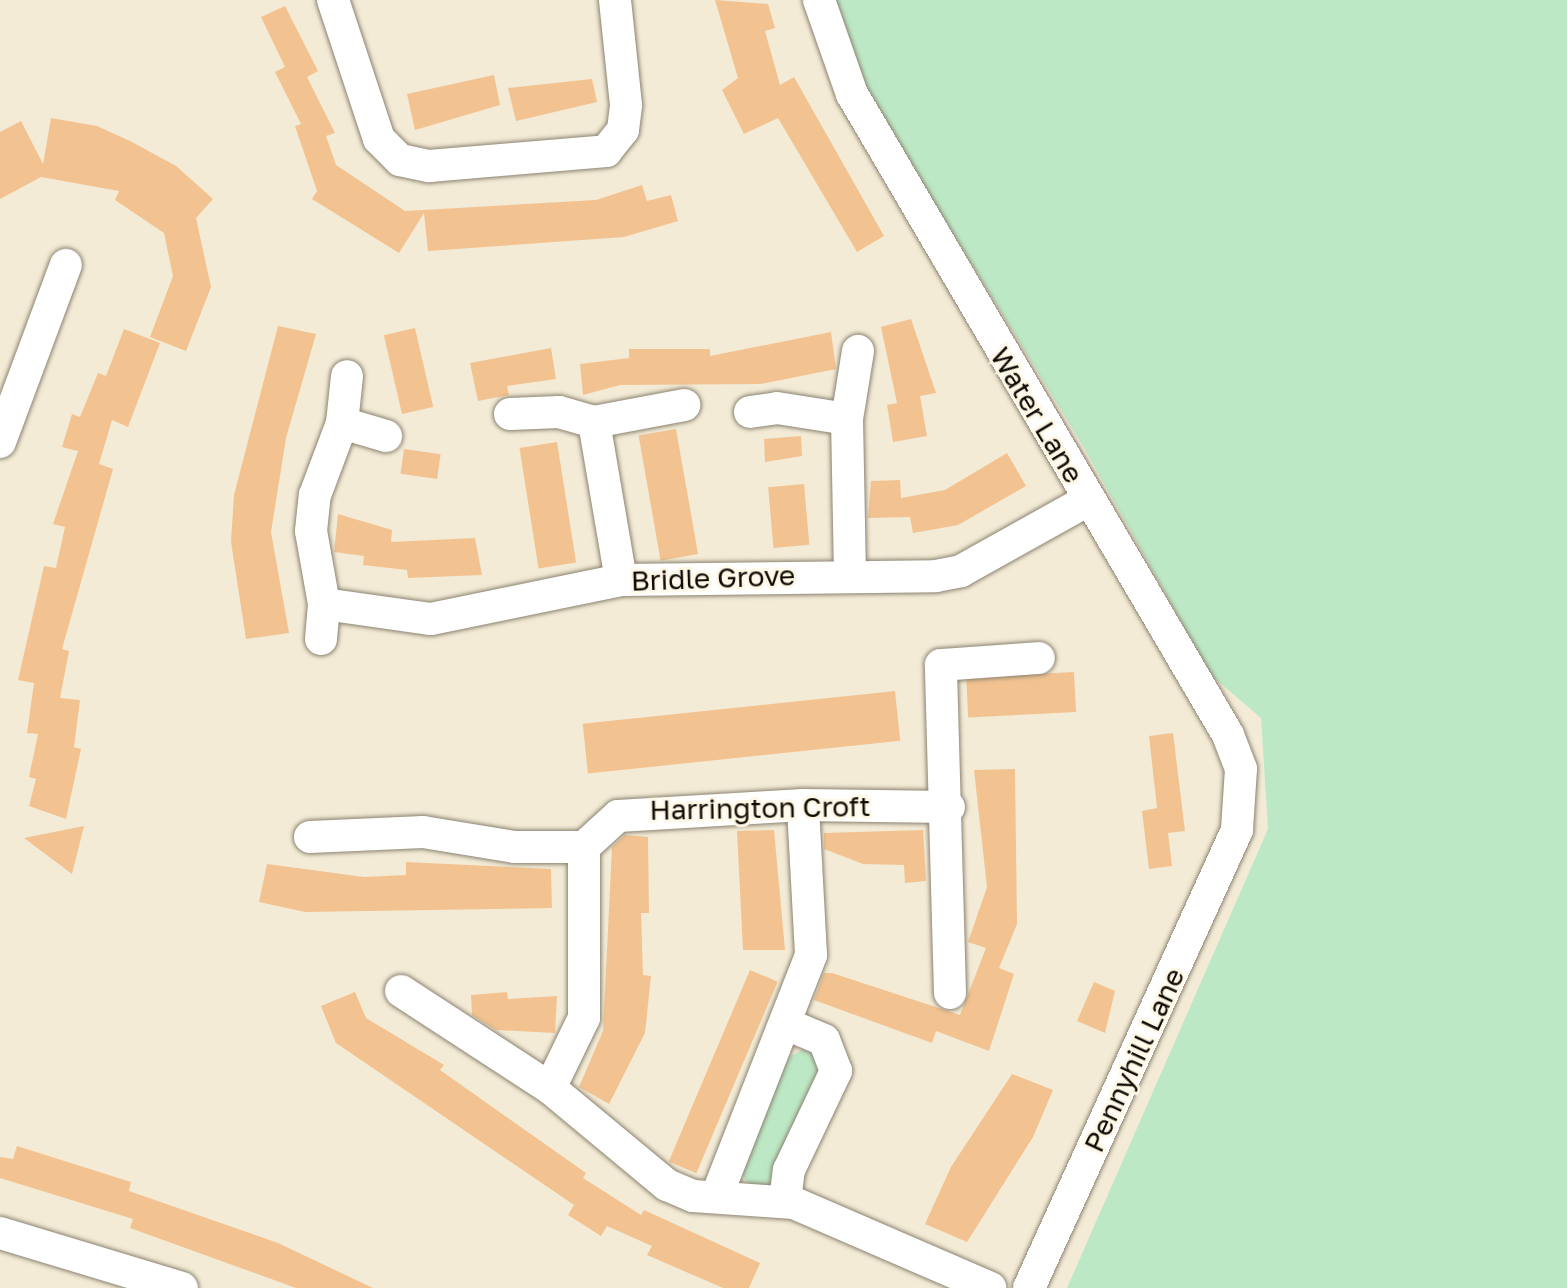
<!DOCTYPE html>
<style>
body{margin:0}
#map{position:relative;width:1567px;height:1288px;overflow:hidden;background:#f3ebd6;font-family:"Golos Text",sans-serif}
div>[style]{position:absolute}
.green>*{inset:0;background:#bde8c5}
.building>*{inset:0;background:#f2c391;transform-origin:0 0}
.roads{filter:drop-shadow(0 0 2px #8b8370) drop-shadow(0 0 2px #8b8370)}
.minor>*{height:32px;margin:-16px;padding:0 16px;transform-origin:16px;border-radius:16px;background:#fff}
span{translate:-50% -50%;white-space:nowrap;text-align:center;line-height:1.15;-webkit-text-stroke:6px #fff8e7;paint-order:stroke}
.street-label{font-size:28px;color:#0e0b05}
</style>
<div id="map">
<div class="green">
<div style="clip-path:polygon(834px 0,1567px 0,1567px 1288px,1067px 1288px,1268px 829px,1261px 718px,1212px 676px,1083px 446px,871px 99px)"></div>
<div style="clip-path:polygon(806px 1048px,824px 1058px,775px 1184px,752px 1190px,741px 1173px,789px 1057px)"></div>
</div>
<div class="building">
<div style="clip-path:polygon(715px 0,768px 4px,775px 28px,765px 31px,780px 85px,794px 77px,884px 236px,857px 252px,778px 118px,744px 134px,722px 90px,738px 78px)"></div>
<div style="clip-path:polygon(285px 6px,318px 71px,307px 77px,335px 133px,326px 136px,336px 165px,405px 211px,596px 200px,642px 185px,647px 201px,671px 195px,678px 221px,624px 237px,428px 251px,424px 213px,399px 253px,312px 199px,317px 191px,295px 126px,301px 124px,275px 72px,285px 67px,261px 17px)"></div>
<div style="clip-path:polygon(494px 75px,500px 105px,415px 130px,407px 94px)"></div>
<div style="clip-path:polygon(592px 79px,597px 102px,516px 121px,508px 88px)"></div>
<div style="clip-path:polygon(51px 118px,97px 126px,132px 142px,176px 166px,213px 199px,196px 218px,211px 287px,186px 351px,150px 337px,173px 276px,164px 233px,115px 200px,119px 191px,41px 177px,0 199px,0 132px,21px 121px,43px 164px)"></div>
<div style="clip-path:polygon(911px 319px,936px 393px,920px 396px,927px 436px,893px 442px,887px 405px,897px 403px,881px 327px)"></div>
<div style="clip-path:polygon(278px 326px,316px 334px,286px 438px,271px 532px,289px 633px,246px 639px,231px 542px,234px 495px)"></div>
<div style="left:415px;top:328px;width:81px;height:32px;rotate:77deg"></div>
<div style="clip-path:polygon(124px 329px,160px 343px,128px 427px,112px 420px,99px 464px,113px 469px,62px 649px,69px 651px,60px 698px,80px 700px,74px 747px,81px 749px,66px 819px,29px 806px,36px 779px,29px 777px,38px 734px,27px 733px,34px 683px,18px 680px,44px 566px,56px 568px,65px 527px,53px 524px,78px 451px,62px 447px,72px 414px,80px 417px,98px 373px,106px 376px)"></div>
<div style="clip-path:polygon(831px 332px,836px 369px,761px 384px,620px 385px,583px 395px,580px 364px,629px 358px,629px 349px,710px 349px,710px 356px)"></div>
<div style="clip-path:polygon(551px 348px,556px 379px,507px 386px,509px 395px,478px 401px,470px 363px)"></div>
<div style="left:676px;top:429px;width:127px;height:38px;rotate:80deg"></div>
<div style="clip-path:polygon(801px 436px,802px 456px,765px 462px,764px 439px)"></div>
<div style="left:557px;top:442px;width:122px;height:38px;rotate:81deg"></div>
<div style="left:404px;top:449px;width:37px;height:25px;rotate:8deg"></div>
<div style="clip-path:polygon(1007px 453px,1026px 486px,958px 525px,913px 533px,910px 517px,868px 518px,871px 481px,900px 480px,901px 498px,945px 490px)"></div>
<div style="left:804px;top:484px;width:61px;height:36px;rotate:85deg"></div>
<div style="clip-path:polygon(338px 514px,392px 530px,391px 542px,475px 538px,482px 575px,408px 578px,407px 570px,363px 565px,364px 556px,334px 552px)"></div>
<div style="left:1074px;top:672px;width:40px;height:108px;rotate:87deg"></div>
<div style="left:895px;top:691px;width:50px;height:314px;rotate:84deg"></div>
<div style="clip-path:polygon(1173px 733px,1185px 831px,1168px 833px,1172px 866px,1149px 869px,1142px 811px,1157px 808px,1149px 736px)"></div>
<div style="clip-path:polygon(1015px 769px,1017px 924px,999px 968px,1014px 974px,989px 1051px,936px 1031px,932px 1043px,814px 1000px,824px 973px,832px 973px,960px 1015px,986px 948px,968px 942px,987px 887px,974px 770px)"></div>
<div style="clip-path:polygon(84px 826px,72px 874px,24px 838px)"></div>
<div style="clip-path:polygon(774px 830px,785px 950px,743px 950px,737px 831px)"></div>
<div style="clip-path:polygon(923px 830px,926px 881px,905px 883px,904px 865px,863px 864px,824px 849px,824px 833px)"></div>
<div style="clip-path:polygon(625px 835px,648px 837px,649px 913px,641px 913px,643px 975px,651px 976px,645px 1033px,609px 1104px,579px 1087px,603px 1031px,612px 847px)"></div>
<div style="clip-path:polygon(406px 862px,551px 869px,552px 908px,305px 912px,259px 902px,267px 864px,364px 877px,406px 875px)"></div>
<div style="left:750px;top:970px;width:30px;height:208px;rotate:23deg"></div>
<div style="clip-path:polygon(1094px 982px,1115px 991px,1105px 1033px,1077px 1021px)"></div>
<div style="clip-path:polygon(355px 992px,366px 1018px,444px 1065px,440px 1070px,586px 1173px,583px 1178px,641px 1215px,644px 1210px,760px 1263px,749px 1288px,723px 1288px,647px 1255px,652px 1246px,607px 1226px,601px 1236px,568px 1215px,574px 1205px,336px 1043px,321px 1006px)"></div>
<div style="clip-path:polygon(507px 992px,508px 999px,557px 996px,555px 1033px,496px 1030px,472px 1015px,471px 995px)"></div>
<div style="clip-path:polygon(1012px 1074px,1053px 1090px,1033px 1137px,967px 1242px,925px 1224px,951px 1167px)"></div>
<div style="clip-path:polygon(17px 1146px,131px 1182px,129px 1191px,278px 1243px,373px 1288px,296px 1288px,130px 1228px,133px 1219px,0 1178px,0 1157px,13px 1159px)"></div>
</div>
<div class="roads">
<div class="minor">
<div style="left:333px;top:0;width:146px;rotate:71.7deg"></div>
<div style="left:379px;top:139px;width:30px;rotate:45deg"></div>
<div style="left:400px;top:160px;width:30px;rotate:12deg"></div>
<div style="left:429px;top:166px;width:178px;rotate:-4.8deg"></div>
<div style="left:606px;top:151px;width:27px;rotate:-51deg"></div>
<div style="left:623px;top:130px;width:25px;rotate:-83deg"></div>
<div style="left:626px;top:105px;width:106px;rotate:-96deg"></div>
<div style="left:819px;top:0;width:100px;rotate:70.7deg"></div>
<div style="left:852px;top:94px;width:743px;rotate:59.6deg"></div>
<div style="left:1228px;top:735px;width:36px;rotate:69deg"></div>
<div style="left:1241px;top:769px;width:61px;rotate:93.8deg"></div>
<div style="left:1237px;top:830px;width:503px;rotate:114.43deg"></div>
<div style="left:750px;top:412px;width:27px;rotate:-8deg"></div>
<div style="left:777px;top:408px;width:71px;rotate:8.9deg"></div>
<div style="left:510px;top:414px;width:49px;rotate:-2.3deg"></div>
<div style="left:559px;top:412px;width:36px;rotate:16deg"></div>
<div style="left:594px;top:422px;width:92px;rotate:-10.7deg"></div>
<div style="left:594px;top:422px;width:160px;rotate:80.3deg"></div>
<div style="left:342px;top:423px;width:46px;rotate:16.5deg"></div>
<div style="left:0;top:442px;width:189px;rotate:-69.6deg"></div>
<div style="left:850px;top:575px;width:156px;rotate:-91.1deg"></div>
<div style="left:847px;top:419px;width:69px;rotate:-80.8deg"></div>
<div style="left:324px;top:604px;width:108px;rotate:8deg"></div>
<div style="left:431px;top:619px;width:194px;rotate:-11.6deg"></div>
<div style="left:621px;top:580px;width:315px;rotate:-0.7deg"></div>
<div style="left:936px;top:576px;width:25px;rotate:-11deg"></div>
<div style="left:961px;top:571px;width:145px;rotate:-29.2deg"></div>
<div style="left:321px;top:639px;width:35px;rotate:-85deg"></div>
<div style="left:324px;top:604px;width:74px;rotate:-100.1deg"></div>
<div style="left:311px;top:531px;width:36px;rotate:-84deg"></div>
<div style="left:315px;top:495px;width:77px;rotate:-69.4deg"></div>
<div style="left:342px;top:423px;width:47px;rotate:-83.9deg"></div>
<div style="left:310px;top:837px;width:113px;rotate:-2.5deg"></div>
<div style="left:423px;top:832px;width:93px;rotate:9.3deg"></div>
<div style="left:515px;top:847px;width:69px"></div>
<div style="left:401px;top:991px;width:178px;rotate:33.1deg"></div>
<div style="left:550px;top:1088px;width:152px;rotate:39.7deg"></div>
<div style="left:667px;top:1185px;width:28px;rotate:23deg"></div>
<div style="left:693px;top:1196px;width:101px;rotate:4deg"></div>
<div style="left:794px;top:1203px;width:214px;rotate:23.4deg"></div>
<div style="left:950px;top:993px;width:328px;rotate:-91.6deg"></div>
<div style="left:941px;top:665px;width:98px;rotate:-4.1deg"></div>
<div style="left:550px;top:1088px;width:78px;rotate:-64.1deg"></div>
<div style="left:584px;top:1018px;width:171px;rotate:-90deg"></div>
<div style="left:584px;top:847px;width:46px;rotate:-42.4deg"></div>
<div style="left:618px;top:816px;width:185px;rotate:-3.4deg"></div>
<div style="left:803px;top:805px;width:146px;rotate:0.8deg"></div>
<div style="left:717px;top:1195px;width:258px;rotate:-68.6deg"></div>
<div style="left:811px;top:955px;width:150px;rotate:-93.1deg"></div>
<div style="left:785px;top:1201px;width:31px;rotate:-83deg"></div>
<div style="left:789px;top:1170px;width:110px;rotate:-64.6deg"></div>
<div style="left:836px;top:1071px;width:33px;rotate:-111deg"></div>
<div style="left:824px;top:1040px;width:41px;rotate:-157.2deg"></div>
<div style="left:0;top:1233px;width:190px;rotate:16.8deg"></div>
</div>
</div>
<div class="street-label">
<span style="left:1037px;top:415px;rotate:59deg">Water Lane</span>
<span style="left:713px;top:578px;rotate:-2deg">Bridle Grove</span>
<span style="left:760px;top:808px;rotate:-1deg">Harrington Croft</span>
<span style="left:1134px;top:1060px;rotate:-65deg">Pennyhill Lane</span>
</div>
</div>
